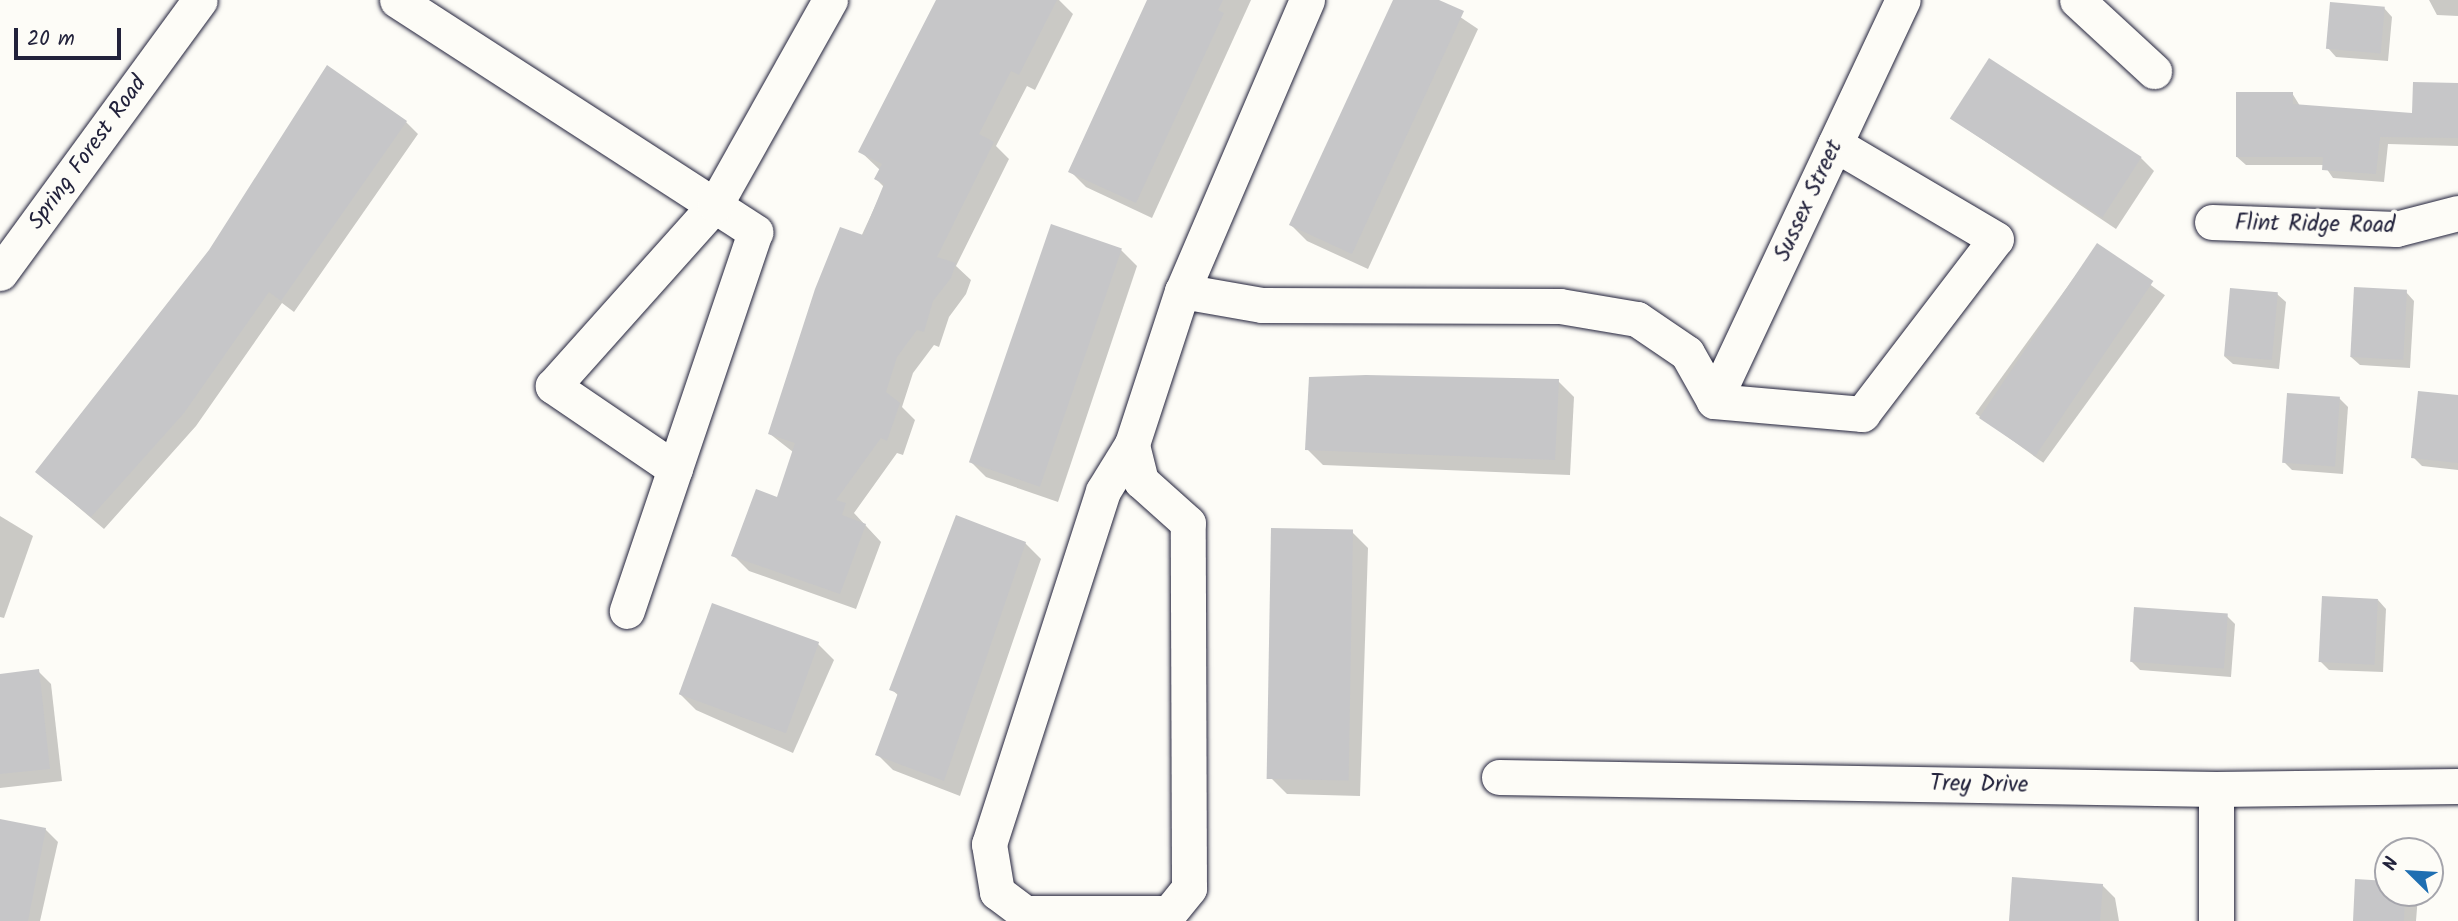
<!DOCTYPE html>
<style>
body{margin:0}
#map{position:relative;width:2458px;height:921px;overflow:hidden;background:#fdfcf7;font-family:Kalam,sans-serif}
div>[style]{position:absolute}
.shadow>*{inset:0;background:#0003;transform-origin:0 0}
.building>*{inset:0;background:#c6c6c8;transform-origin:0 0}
.roads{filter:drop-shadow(0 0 2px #22223b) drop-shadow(0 0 2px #22223b)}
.minor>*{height:35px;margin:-17.5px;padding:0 17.5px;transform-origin:17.5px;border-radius:17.5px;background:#fdfcf7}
span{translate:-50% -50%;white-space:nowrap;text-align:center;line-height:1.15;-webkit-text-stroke:7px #fdfcf7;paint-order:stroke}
.street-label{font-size:23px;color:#22223b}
.north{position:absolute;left:2374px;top:837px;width:70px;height:70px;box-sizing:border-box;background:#fdfcf7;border:2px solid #a5a5ac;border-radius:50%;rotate:294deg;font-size:19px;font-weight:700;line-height:28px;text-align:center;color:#22223b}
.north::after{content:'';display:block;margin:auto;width:24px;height:32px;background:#1f6fb2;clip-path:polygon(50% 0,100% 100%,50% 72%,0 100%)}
.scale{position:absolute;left:14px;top:28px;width:107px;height:32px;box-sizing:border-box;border:4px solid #22223b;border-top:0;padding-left:9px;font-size:21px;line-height:24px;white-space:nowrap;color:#22223b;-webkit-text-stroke:5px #fdfcf7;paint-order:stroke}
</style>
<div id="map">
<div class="shadow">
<div style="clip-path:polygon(938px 0,1059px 0,1073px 14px,1035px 90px,1027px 86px,996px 146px,1009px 159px,956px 266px,971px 280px,966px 294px,949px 317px,939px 347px,934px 345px,913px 373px,902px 407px,915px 420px,903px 455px,897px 453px,854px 513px,881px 542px,856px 609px,749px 571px,733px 555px,778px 500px,793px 452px,770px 434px,884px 187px,876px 179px,880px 170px,861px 152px)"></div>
<div style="clip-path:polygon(1149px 0,1251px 0,1152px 218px,1086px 187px,1070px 171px)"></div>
<div style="clip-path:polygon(1395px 0,1435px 0,1478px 29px,1368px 269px,1307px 241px,1291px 225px)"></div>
<div style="clip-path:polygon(2429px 0,2458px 0,2458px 16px,2437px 15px)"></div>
<div style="clip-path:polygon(2384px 8px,2392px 17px,2388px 61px,2336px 57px,2328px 48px)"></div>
<div style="clip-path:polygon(2458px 85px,2458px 146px,2388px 144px,2384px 182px,2333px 178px,2324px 165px,2246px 165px,2237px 157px,2292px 93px,2300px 106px,2414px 115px)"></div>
<div style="clip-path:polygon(1952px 119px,2141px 158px,2154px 171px,2116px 229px)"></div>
<div style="clip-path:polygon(406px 122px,418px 134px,294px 312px,282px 303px,196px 426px,104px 529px,37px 472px)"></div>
<div style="left:2097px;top:246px;width:84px;height:207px;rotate:36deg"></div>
<div style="clip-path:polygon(1121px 250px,1137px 266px,1058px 502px,986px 477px,970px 461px)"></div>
<div style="clip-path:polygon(2406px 292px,2414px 301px,2410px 368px,2360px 365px,2351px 357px)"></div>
<div style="clip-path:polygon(2277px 294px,2286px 302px,2279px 369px,2233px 364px,2224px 356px)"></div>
<div style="clip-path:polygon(1558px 381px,1574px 397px,1570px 475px,1323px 465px,1307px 449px)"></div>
<div style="clip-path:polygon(2458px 397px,2458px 470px,2422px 466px,2413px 457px)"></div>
<div style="clip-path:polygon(2339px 398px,2348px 407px,2343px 474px,2292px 470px,2284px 462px)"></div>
<div style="clip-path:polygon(0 516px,33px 536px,4px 618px,0 617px)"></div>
<div style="clip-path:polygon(1352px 532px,1368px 548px,1360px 796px,1287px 794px,1271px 778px)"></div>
<div style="clip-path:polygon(1025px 543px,1041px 559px,960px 796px,893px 770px,877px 754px,899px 696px,891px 689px)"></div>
<div style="clip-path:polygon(2378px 600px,2386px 609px,2383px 672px,2329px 670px,2321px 662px)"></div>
<div style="clip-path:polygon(2227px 616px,2235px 624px,2231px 677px,2140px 670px,2131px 661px)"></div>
<div style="clip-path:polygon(818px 644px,834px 660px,793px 753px,696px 710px,680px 694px)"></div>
<div style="clip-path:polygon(38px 671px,51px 684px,62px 781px,0 788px,0 676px)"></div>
<div style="clip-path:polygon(0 820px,45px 829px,58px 842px,40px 921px,0 921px)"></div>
<div style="clip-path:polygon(2388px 883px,2388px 893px,2418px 896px,2416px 921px,2354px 921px)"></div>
<div style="clip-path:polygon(2102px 885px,2115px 898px,2119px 921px,2011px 921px)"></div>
</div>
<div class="building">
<div style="clip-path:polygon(936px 0,1057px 0,1019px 75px,1011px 71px,979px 134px,994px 142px,937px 257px,956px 263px,951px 278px,933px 301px,924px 332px,917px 330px,897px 357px,886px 392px,900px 403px,887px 441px,881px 438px,836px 500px,846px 503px,842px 515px,866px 524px,840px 594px,731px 556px,756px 489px,777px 497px,795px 443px,768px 434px,815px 289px,840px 227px,863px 235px,884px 184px,874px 179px,882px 164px,858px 152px)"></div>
<div style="clip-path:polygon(1147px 0,1223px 0,1218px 10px,1224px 13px,1136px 203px,1068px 172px)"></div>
<div style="clip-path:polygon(1393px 0,1439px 0,1464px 11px,1352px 254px,1289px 225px)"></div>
<div style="left:2330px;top:2px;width:55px;height:47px;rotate:5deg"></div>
<div style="left:1989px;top:58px;width:182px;height:72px;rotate:33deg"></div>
<div style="clip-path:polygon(327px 65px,407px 121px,281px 301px,269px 292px,184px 413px,91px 517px,35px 472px,209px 250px)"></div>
<div style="clip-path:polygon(2413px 82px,2458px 83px,2458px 138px,2380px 137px,2376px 174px,2322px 170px,2323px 157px,2236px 157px,2236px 92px,2293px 92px,2293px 104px,2412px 113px)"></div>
<div style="left:1051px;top:224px;width:75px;height:252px;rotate:19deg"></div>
<div style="left:2097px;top:243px;width:68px;height:211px;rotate:34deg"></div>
<div style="left:2354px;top:287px;width:53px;height:70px;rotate:3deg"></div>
<div style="left:2230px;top:288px;width:48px;height:68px;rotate:5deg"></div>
<div style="clip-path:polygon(1366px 375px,1559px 379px,1555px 460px,1305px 450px,1309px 377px)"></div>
<div style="clip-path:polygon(2418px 391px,2458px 395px,2458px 463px,2411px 458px)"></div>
<div style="left:2287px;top:393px;width:53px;height:70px;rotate:4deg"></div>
<div style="clip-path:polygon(956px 515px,1026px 542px,944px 781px,875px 755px,898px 693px,889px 690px)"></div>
<div style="left:1271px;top:528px;width:82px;height:251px;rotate:1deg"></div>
<div style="left:2322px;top:596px;width:56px;height:66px;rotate:3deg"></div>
<div style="left:712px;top:603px;width:114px;height:97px;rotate:20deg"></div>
<div style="left:2134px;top:607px;width:94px;height:55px;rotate:4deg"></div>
<div style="clip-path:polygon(39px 669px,50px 769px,0 774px,0 674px)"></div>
<div style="clip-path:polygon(0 819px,46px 828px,28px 921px,0 921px)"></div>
<div style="clip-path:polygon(2012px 877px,2103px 884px,2100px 921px,2009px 921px)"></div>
<div style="clip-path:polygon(2355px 879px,2388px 881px,2388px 893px,2405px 893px,2404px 921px,2353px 921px)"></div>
</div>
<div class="roads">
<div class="minor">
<div style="left:397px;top:0;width:427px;rotate:32.9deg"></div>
<div style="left:755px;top:232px;width:400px;rotate:108.7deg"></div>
<div style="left:1307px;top:0;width:317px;rotate:113.2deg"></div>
<div style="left:1182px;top:291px;width:81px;rotate:9.9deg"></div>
<div style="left:1262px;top:305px;width:298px;rotate:0.2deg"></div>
<div style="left:1560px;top:306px;width:78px;rotate:9.6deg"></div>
<div style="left:1637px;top:319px;width:60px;rotate:34.2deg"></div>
<div style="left:1687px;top:353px;width:55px;rotate:60.6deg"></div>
<div style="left:2077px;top:0;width:105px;rotate:42.7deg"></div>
<div style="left:2212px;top:222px;width:184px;rotate:2.2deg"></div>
<div style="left:2396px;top:229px;width:64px;rotate:-14.5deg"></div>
<div style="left:0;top:273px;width:338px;rotate:-53.8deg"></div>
<div style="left:1714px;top:401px;width:149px;rotate:5deg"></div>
<div style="left:1862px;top:414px;width:220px;rotate:-52.6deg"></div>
<div style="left:1996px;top:239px;width:187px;rotate:-149.5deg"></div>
<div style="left:1714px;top:401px;width:443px;rotate:-64.8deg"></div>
<div style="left:1132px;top:444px;width:55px;rotate:121.7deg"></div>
<div style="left:1103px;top:491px;width:371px;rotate:107.9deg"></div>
<div style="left:989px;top:844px;width:49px;rotate:80.5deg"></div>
<div style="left:997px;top:892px;width:35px;rotate:37deg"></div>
<div style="left:1025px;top:913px;width:144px"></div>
<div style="left:1169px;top:913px;width:32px;rotate:-51deg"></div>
<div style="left:1189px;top:888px;width:365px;rotate:-90.2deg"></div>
<div style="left:1188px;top:523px;width:63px;rotate:-138.2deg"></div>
<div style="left:1141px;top:481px;width:38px;rotate:-104deg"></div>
<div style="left:1132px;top:444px;width:161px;rotate:-71.9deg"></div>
<div style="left:675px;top:469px;width:148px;rotate:-145.8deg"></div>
<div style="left:553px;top:386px;width:243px;rotate:-48.2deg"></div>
<div style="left:715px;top:205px;width:235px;rotate:-60.7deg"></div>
<div style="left:1499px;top:777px;width:717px;rotate:0.96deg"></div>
<div style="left:2216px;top:789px;width:242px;rotate:-0.7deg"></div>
<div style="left:2216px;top:789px;width:132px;rotate:90deg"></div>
</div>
</div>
<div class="street-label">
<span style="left:88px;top:153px;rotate:-54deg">Spring Forest Road</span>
<span style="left:1809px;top:201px;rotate:-65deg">Sussex Street</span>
<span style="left:2315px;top:225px;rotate:1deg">Flint Ridge Road</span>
<span style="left:1979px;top:785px;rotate:1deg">Trey Drive</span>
</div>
<div class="north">N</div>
<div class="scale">20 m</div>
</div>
